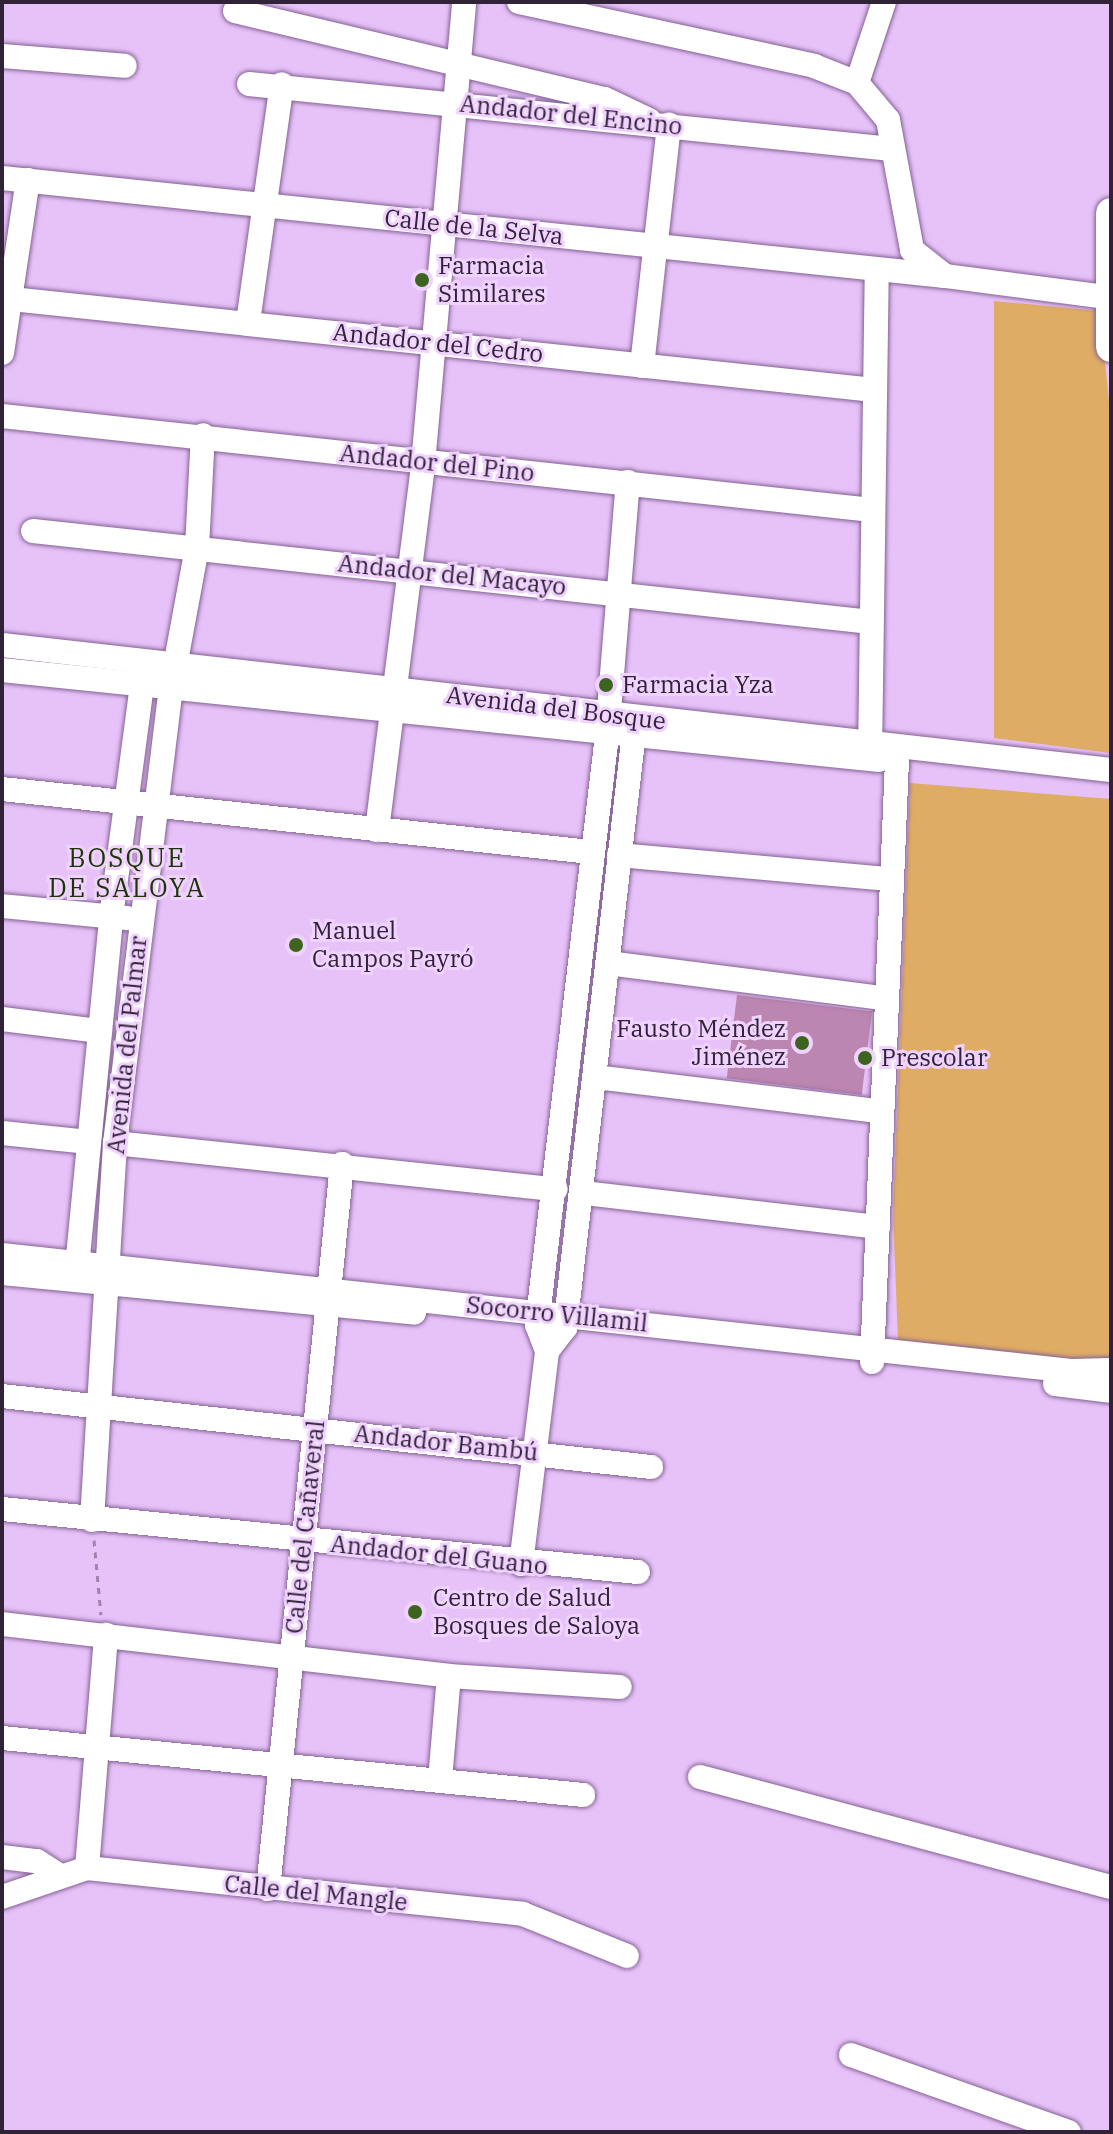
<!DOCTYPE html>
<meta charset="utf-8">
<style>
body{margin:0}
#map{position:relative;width:1113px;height:2134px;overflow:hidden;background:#e7c2f9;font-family:"IBM Plex Serif",serif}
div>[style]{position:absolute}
.green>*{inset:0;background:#dfac65}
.building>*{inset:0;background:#bb86b0;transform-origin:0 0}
.path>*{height:3px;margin-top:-1.5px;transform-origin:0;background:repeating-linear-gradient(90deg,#9f83ac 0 6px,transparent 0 12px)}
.roads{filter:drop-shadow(0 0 2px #846294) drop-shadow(0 0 2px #846294)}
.minor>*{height:24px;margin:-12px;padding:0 12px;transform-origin:12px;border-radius:12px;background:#fff}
.major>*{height:30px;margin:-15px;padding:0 15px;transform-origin:15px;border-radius:15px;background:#fff}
.dots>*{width:22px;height:22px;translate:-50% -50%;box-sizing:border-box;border:4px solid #f0d2ff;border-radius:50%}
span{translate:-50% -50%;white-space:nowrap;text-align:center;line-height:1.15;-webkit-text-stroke:6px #f0d2ff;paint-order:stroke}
.street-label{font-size:24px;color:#302237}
.poi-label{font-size:24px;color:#302237}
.left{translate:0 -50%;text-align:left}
.right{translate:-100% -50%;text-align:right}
.neighbourhood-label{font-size:26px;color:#1b3505;letter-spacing:2px}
.frame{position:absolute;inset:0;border:4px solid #302237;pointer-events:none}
</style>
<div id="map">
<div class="green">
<div style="clip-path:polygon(994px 301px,1100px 311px,1111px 421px,1111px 753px,994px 738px)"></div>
<div style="clip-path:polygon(910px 783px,1111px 799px,1111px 1358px,1061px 1360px,898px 1341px,893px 1214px)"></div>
</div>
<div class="building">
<div style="left:737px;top:995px;width:136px;height:84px;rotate:7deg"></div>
</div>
<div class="path">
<div style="left:94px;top:1540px;width:75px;rotate:84.7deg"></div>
</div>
<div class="roads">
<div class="minor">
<div style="left:519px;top:2px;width:302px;rotate:12.2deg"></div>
<div style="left:814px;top:66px;width:46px;rotate:21.6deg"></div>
<div style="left:857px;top:83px;width:48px;rotate:50deg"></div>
<div style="left:888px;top:120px;width:132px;rotate:79.5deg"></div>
<div style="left:912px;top:250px;width:42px;rotate:38.2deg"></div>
<div style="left:945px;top:276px;width:163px;rotate:7.4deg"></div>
<div style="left:235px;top:11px;width:380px;rotate:13.4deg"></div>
<div style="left:605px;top:99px;width:49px;rotate:25.5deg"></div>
<div style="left:2px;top:56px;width:123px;rotate:4.6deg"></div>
<div style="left:857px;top:83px;width:85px;rotate:-71.6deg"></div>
<div style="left:249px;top:84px;width:646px;rotate:5.77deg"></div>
<div style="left:2px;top:178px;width:948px;rotate:5.93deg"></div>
<div style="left:2px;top:298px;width:877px;rotate:6.02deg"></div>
<div style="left:248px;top:322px;width:240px;rotate:-81.9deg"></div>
<div style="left:2px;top:353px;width:175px;rotate:-81.5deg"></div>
<div style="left:642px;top:366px;width:243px;rotate:-83.6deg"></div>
<div style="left:2px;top:416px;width:875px;rotate:6.17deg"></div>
<div style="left:33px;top:531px;width:843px;rotate:6.2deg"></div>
<div style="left:2px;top:645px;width:1116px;rotate:6.43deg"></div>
<div style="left:2px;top:670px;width:882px;rotate:5.86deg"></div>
<div style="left:870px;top:756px;width:486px;rotate:-89.2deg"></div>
<div style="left:2px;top:789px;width:592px;rotate:6.11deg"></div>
<div style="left:377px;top:830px;width:369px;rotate:-82.8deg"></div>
<div style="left:423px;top:464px;width:464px;rotate:-84.9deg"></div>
<div style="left:619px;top:855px;width:271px;rotate:5.1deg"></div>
<div style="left:2px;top:906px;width:126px;rotate:5.5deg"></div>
<div style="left:608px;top:963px;width:277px;rotate:7.3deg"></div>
<div style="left:2px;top:1019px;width:99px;rotate:7deg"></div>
<div style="left:596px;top:1077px;width:285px;rotate:6.9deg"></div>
<div style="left:2px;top:1133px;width:87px;rotate:5.9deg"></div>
<div style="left:115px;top:1143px;width:443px;rotate:6deg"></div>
<div style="left:584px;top:1193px;width:296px;rotate:6.6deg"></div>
<div style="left:2px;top:1255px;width:1075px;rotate:6.19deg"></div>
<div style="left:1071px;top:1371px;width:40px;rotate:-1.4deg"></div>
<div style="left:2px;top:1273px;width:414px;rotate:5.5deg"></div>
<div style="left:76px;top:1277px;width:362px;rotate:-84.4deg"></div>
<div style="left:111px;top:917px;width:249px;rotate:-82.4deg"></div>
<div style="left:547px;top:1351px;width:28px;rotate:-111deg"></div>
<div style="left:537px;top:1325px;width:594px;rotate:-83.23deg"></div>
<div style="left:607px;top:735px;width:254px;rotate:-85.3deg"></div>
<div style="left:872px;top:1362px;width:602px;rotate:-87.62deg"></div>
<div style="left:1055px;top:1384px;width:56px;rotate:7.1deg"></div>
<div style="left:2px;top:1396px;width:653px;rotate:6.24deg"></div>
<div style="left:2px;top:1509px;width:639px;rotate:5.66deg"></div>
<div style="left:92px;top:1520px;width:378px;rotate:-86.5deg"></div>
<div style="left:115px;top:1143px;width:458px;rotate:-83deg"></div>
<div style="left:171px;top:688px;width:142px;rotate:-79.5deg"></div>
<div style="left:197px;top:548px;width:113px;rotate:-87deg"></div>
<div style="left:521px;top:1564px;width:215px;rotate:-83deg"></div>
<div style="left:547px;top:1351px;width:29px;rotate:-52deg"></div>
<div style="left:565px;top:1328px;width:608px;rotate:-83.39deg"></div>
<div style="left:2px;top:1624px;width:450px;rotate:6.6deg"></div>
<div style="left:449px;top:1676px;width:171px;rotate:3.7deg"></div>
<div style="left:2px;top:1738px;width:584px;rotate:5.6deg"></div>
<div style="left:700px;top:1777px;width:425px;rotate:15deg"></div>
<div style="left:440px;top:1780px;width:104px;rotate:-85.1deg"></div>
<div style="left:2px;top:1857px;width:35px;rotate:7deg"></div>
<div style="left:37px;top:1861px;width:24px;rotate:33deg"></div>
<div style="left:87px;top:1868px;width:234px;rotate:-85.3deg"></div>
<div style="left:268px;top:1889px;width:729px;rotate:-84.17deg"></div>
<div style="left:2px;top:1897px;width:90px;rotate:-18.8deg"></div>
<div style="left:87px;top:1868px;width:438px;rotate:6deg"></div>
<div style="left:523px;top:1914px;width:112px;rotate:22deg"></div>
<div style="left:851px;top:2055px;width:231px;rotate:19.5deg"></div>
</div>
<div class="major">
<div style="left:1111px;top:213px;width:134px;rotate:90deg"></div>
</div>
</div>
<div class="dots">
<div style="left:422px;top:280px;background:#3c641f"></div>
<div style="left:606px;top:685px;background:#3c641f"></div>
<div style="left:296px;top:945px;background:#3c641f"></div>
<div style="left:802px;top:1043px;background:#3c641f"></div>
<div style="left:865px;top:1058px;background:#3c641f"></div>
<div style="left:415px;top:1612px;background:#3c641f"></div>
</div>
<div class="street-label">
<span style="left:571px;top:115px;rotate:6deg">Andador del Encino</span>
<span style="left:474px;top:227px;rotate:6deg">Calle de la Selva</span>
<span style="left:438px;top:343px;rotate:6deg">Andador del Cedro</span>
<span style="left:437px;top:463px;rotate:6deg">Andador del Pino</span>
<span style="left:452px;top:575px;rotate:6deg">Andador del Macayo</span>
<span style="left:556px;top:708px;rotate:7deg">Avenida del Bosque</span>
<span style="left:127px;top:1045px;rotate:-84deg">Avenida del Palmar</span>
<span style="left:557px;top:1314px;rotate:6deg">Socorro Villamil</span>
<span style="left:446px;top:1443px;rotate:6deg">Andador Bambú</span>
<span style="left:305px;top:1527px;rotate:-84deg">Calle del Cañaveral</span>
<span style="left:439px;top:1555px;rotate:6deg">Andador del Guano</span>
<span style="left:316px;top:1893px;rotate:6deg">Calle del Mangle</span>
</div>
<div class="poi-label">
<span class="left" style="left:438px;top:280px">Farmacia<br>Similares</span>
<span class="left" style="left:622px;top:685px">Farmacia Yza</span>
<span class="left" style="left:312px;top:945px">Manuel<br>Campos Payró</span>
<span class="right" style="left:786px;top:1043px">Fausto Méndez<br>Jiménez</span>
<span class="left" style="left:881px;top:1058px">Prescolar</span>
<span class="left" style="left:433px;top:1612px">Centro de Salud<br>Bosques de Saloya</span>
</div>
<div class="neighbourhood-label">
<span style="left:127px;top:873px">BOSQUE<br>DE SALOYA</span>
</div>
<div class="frame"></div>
</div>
